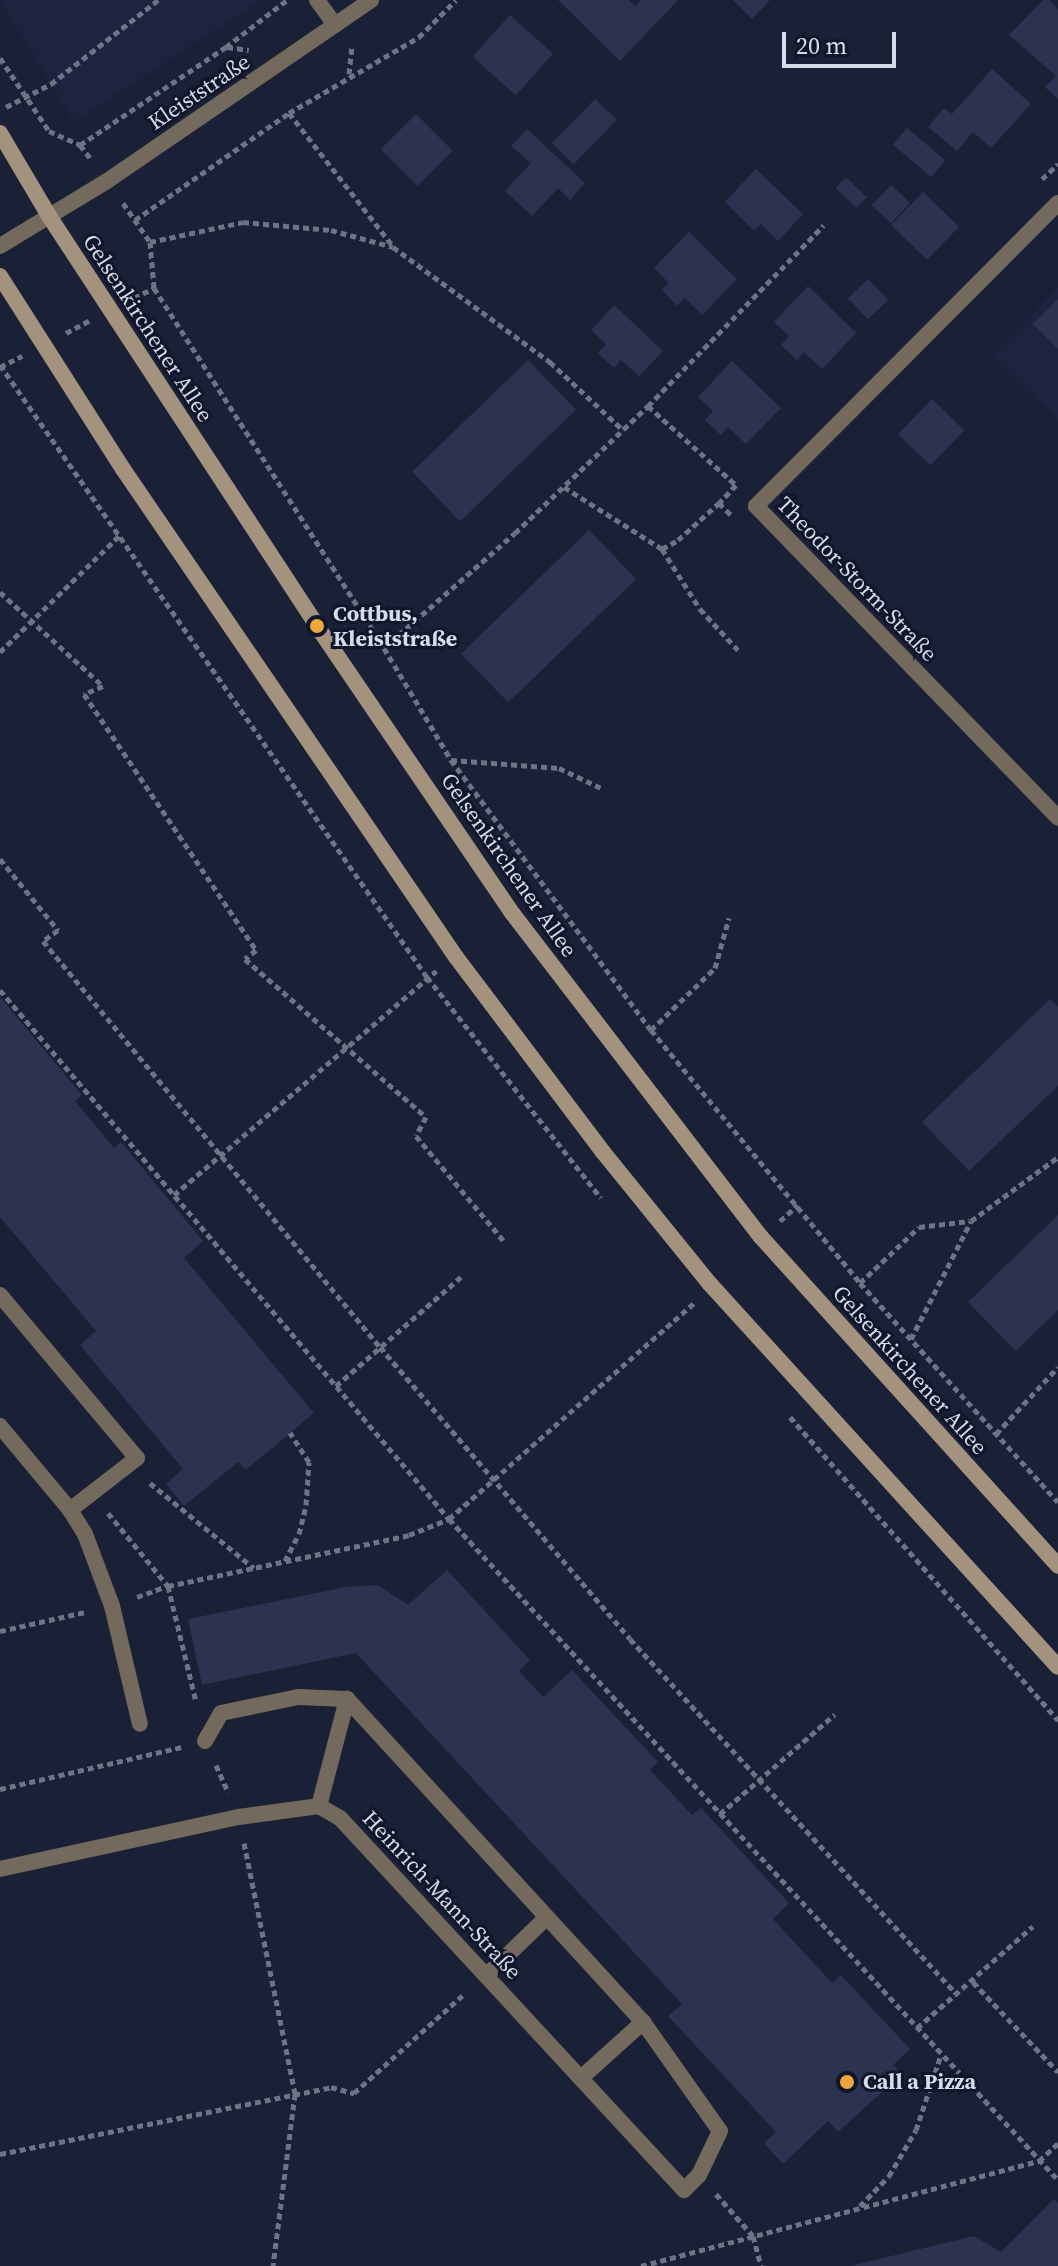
<!DOCTYPE html>
<meta charset="utf-8">
<style>
body{margin:0}
#map{position:relative;width:1058px;height:2266px;overflow:hidden;background:#1a2035;font-family:"Source Serif 4",serif}
div>[style]{position:absolute}
.built>*{inset:0;background:#1d2440}
.building>*{inset:0;background:#2b3350;transform-origin:0 0}
.path>*{height:5px;margin-top:-2.5px;transform-origin:0;background:repeating-linear-gradient(90deg,#6e7486 0 6px,transparent 0 10px)}
.service>*{height:16px;margin:-8px;padding:0 8px;transform-origin:8px;border-radius:8px;background:#73695c}
.minor>*{height:16px;margin:-8px;padding:0 8px;transform-origin:8px;border-radius:8px;background:#73695c}
.secondary>*{height:16px;margin:-8px;padding:0 8px;transform-origin:8px;border-radius:8px;background:#a3927d}
.dots>*{width:22px;height:22px;translate:-50% -50%;box-sizing:border-box;border:4px solid #11162b;border-radius:50%}
span{translate:-50% -50%;white-space:nowrap;text-align:center;line-height:1.15;-webkit-text-stroke:6px #11162b;paint-order:stroke}
.street-label{font-size:22px;color:#d7dceb}
.poi-label{font-size:22px;color:#d7dceb;font-weight:700}
.left{translate:0 -50%;text-align:left}
.scale{position:absolute;left:782px;top:32px;width:114px;height:36px;box-sizing:border-box;border:4px solid #d7dceb;border-top:0;padding-left:10px;font-size:24px;line-height:28px;white-space:nowrap;color:#d7dceb;-webkit-text-stroke:6px #11162b;paint-order:stroke}
</style>
<div id="map">
<div class="built">
<div style="clip-path:polygon(0 0,262px 0,74px 122px)"></div>
<div style="clip-path:polygon(1058px 287px,1058px 420px,992px 357px)"></div>
</div>
<div class="building">
<div style="clip-path:polygon(558px 0,629px 0,635px 6px,641px 0,678px 0,620px 61px)"></div>
<div style="clip-path:polygon(733px 0,770px 0,752px 19px)"></div>
<div style="clip-path:polygon(1043px 0,1049px 0,1058px 9px,1058px 99px,1045px 87px,1056px 76px,1009px 35px)"></div>
<div style="left:510px;top:15px;width:58px;height:56px;rotate:42deg"></div>
<div style="clip-path:polygon(992px 69px,1031px 104px,991px 148px,973px 132px,957px 151px,928px 127px,944px 108px,952px 114px)"></div>
<div style="left:595px;top:99px;width:30px;height:62px;rotate:44deg"></div>
<div style="left:416px;top:114px;width:52px;height:50px;rotate:45deg"></div>
<div style="left:907px;top:128px;width:50px;height:22px;rotate:40deg"></div>
<div style="clip-path:polygon(527px 129px,585px 183px,570px 200px,558px 188px,532px 216px,505px 191px,531px 163px,511px 146px)"></div>
<div style="clip-path:polygon(756px 169px,803px 214px,778px 241px,761px 224px,754px 231px,725px 202px)"></div>
<div style="left:846px;top:177px;width:29px;height:15px;rotate:44deg"></div>
<div style="left:891px;top:185px;width:26px;height:28px;rotate:43deg"></div>
<div style="left:923px;top:192px;width:50px;height:46px;rotate:44deg"></div>
<div style="clip-path:polygon(689px 232px,737px 279px,702px 315px,685px 298px,677px 306px,662px 290px,669px 283px,654px 268px)"></div>
<div style="left:868px;top:279px;width:29px;height:28px;rotate:46deg"></div>
<div style="clip-path:polygon(808px 286px,856px 333px,822px 369px,804px 352px,797px 360px,781px 345px,789px 336px,774px 322px)"></div>
<div style="clip-path:polygon(1058px 299px,1058px 349px,1033px 324px)"></div>
<div style="clip-path:polygon(614px 305px,663px 351px,639px 376px,621px 360px,614px 368px,598px 353px,606px 344px,591px 330px)"></div>
<div style="left:528px;top:360px;width:69px;height:161px;rotate:46deg"></div>
<div style="clip-path:polygon(732px 361px,781px 408px,746px 444px,728px 427px,721px 435px,705px 420px,713px 411px,698px 397px)"></div>
<div style="left:932px;top:399px;width:45px;height:49px;rotate:44deg"></div>
<div style="left:589px;top:530px;width:68px;height:178px;rotate:46deg"></div>
<div style="clip-path:polygon(0 997px,82px 1095px,75px 1101px,114px 1148px,121px 1142px,203px 1241px,184px 1258px,314px 1413px,246px 1470px,238px 1462px,184px 1506px,166px 1484px,183px 1469px,80px 1345px,96px 1331px,0 1217px)"></div>
<div style="clip-path:polygon(1050px 999px,1058px 1007px,1058px 1086px,969px 1171px,922px 1122px)"></div>
<div style="clip-path:polygon(1058px 1215px,1058px 1310px,1016px 1351px,968px 1302px)"></div>
<div style="clip-path:polygon(447px 1570px,530px 1660px,519px 1671px,543px 1697px,572px 1670px,658px 1762px,650px 1770px,692px 1815px,701px 1808px,789px 1903px,773px 1919px,832px 1983px,841px 1975px,910px 2049px,893px 2065px,902px 2074px,838px 2132px,828px 2121px,783px 2164px,764px 2143px,776px 2132px,668px 2016px,682px 2004px,356px 1653px,202px 1685px,188px 1619px,346px 1587px,378px 1585px,408px 1605px)"></div>
<div style="clip-path:polygon(1054px 2199px,1058px 2203px,1058px 2266px,850px 2266px,974px 2236px,1001px 2252px)"></div>
</div>
<div class="path">
<div style="left:227px;top:47px;width:22px;rotate:8deg"></div>
<div style="left:0;top:58px;width:88px;rotate:56.1deg"></div>
<div style="left:49px;top:131px;width:34px;rotate:24deg"></div>
<div style="left:80px;top:145px;width:18px;rotate:52deg"></div>
<div style="left:349px;top:74px;width:30px;rotate:-84deg"></div>
<div style="left:6px;top:107px;width:51px;rotate:-27.1deg"></div>
<div style="left:51px;top:84px;width:136px;rotate:-38.1deg"></div>
<div style="left:289px;top:113px;width:169px;rotate:52deg"></div>
<div style="left:80px;top:145px;width:176px;rotate:-33.9deg"></div>
<div style="left:226px;top:47px;width:77px;rotate:-37.6deg"></div>
<div style="left:1042px;top:179px;width:22px;rotate:-43deg"></div>
<div style="left:123px;top:203px;width:47px;rotate:55.3deg"></div>
<div style="left:150px;top:242px;width:46px;rotate:85deg"></div>
<div style="left:154px;top:288px;width:427px;rotate:57.4deg"></div>
<div style="left:384px;top:648px;width:131px;rotate:59.1deg"></div>
<div style="left:451px;top:760px;width:336px;rotate:53.5deg"></div>
<div style="left:651px;top:1030px;width:328px;rotate:50.4deg"></div>
<div style="left:860px;top:1283px;width:295px;rotate:47.9deg"></div>
<div style="left:135px;top:220px;width:188px;rotate:-34.8deg"></div>
<div style="left:289px;top:113px;width:151px;rotate:-30.3deg"></div>
<div style="left:419px;top:37px;width:52px;rotate:-45deg"></div>
<div style="left:150px;top:242px;width:95px;rotate:-12.1deg"></div>
<div style="left:243px;top:222px;width:88px;rotate:5.2deg"></div>
<div style="left:331px;top:230px;width:64px;rotate:15.3deg"></div>
<div style="left:393px;top:247px;width:195px;rotate:36.2deg"></div>
<div style="left:550px;top:362px;width:100px;rotate:43deg"></div>
<div style="left:134px;top:298px;width:22px;rotate:-27deg"></div>
<div style="left:66px;top:333px;width:26px;rotate:-28deg"></div>
<div style="left:0;top:365px;width:746px;rotate:55.1deg"></div>
<div style="left:427px;top:977px;width:281px;rotate:51.8deg"></div>
<div style="left:0;top:367px;width:25px;rotate:-27deg"></div>
<div style="left:648px;top:406px;width:252px;rotate:-45.8deg"></div>
<div style="left:564px;top:487px;width:116px;rotate:32.3deg"></div>
<div style="left:662px;top:549px;width:18px;rotate:-29deg"></div>
<div style="left:678px;top:540px;width:55px;rotate:-42.1deg"></div>
<div style="left:719px;top:503px;width:17px;rotate:45deg"></div>
<div style="left:662px;top:549px;width:71px;rotate:57.7deg"></div>
<div style="left:700px;top:609px;width:56px;rotate:47.2deg"></div>
<div style="left:0;top:592px;width:139px;rotate:42.4deg"></div>
<div style="left:103px;top:686px;width:21px;rotate:157deg"></div>
<div style="left:84px;top:694px;width:308px;rotate:56.1deg"></div>
<div style="left:256px;top:950px;width:14px;rotate:141deg"></div>
<div style="left:245px;top:959px;width:240px;rotate:41.1deg"></div>
<div style="left:426px;top:1117px;width:21px;rotate:118deg"></div>
<div style="left:416px;top:1136px;width:136px;rotate:50.1deg"></div>
<div style="left:384px;top:648px;width:174px;rotate:-41.3deg"></div>
<div style="left:515px;top:533px;width:184px;rotate:-43.7deg"></div>
<div style="left:648px;top:406px;width:118px;rotate:41.9deg"></div>
<div style="left:736px;top:485px;width:25px;rotate:133deg"></div>
<div style="left:0;top:652px;width:168px;rotate:-44.3deg"></div>
<div style="left:451px;top:760px;width:108px;rotate:4.2deg"></div>
<div style="left:559px;top:768px;width:49px;rotate:25.5deg"></div>
<div style="left:0;top:859px;width:92px;rotate:50.8deg"></div>
<div style="left:58px;top:930px;width:19px;rotate:144deg"></div>
<div style="left:43px;top:941px;width:528px;rotate:50.31deg"></div>
<div style="left:380px;top:1347px;width:384px;rotate:49.4deg"></div>
<div style="left:630px;top:1639px;width:481px;rotate:47.4deg"></div>
<div style="left:0;top:990px;width:694px;rotate:49.68deg"></div>
<div style="left:449px;top:1519px;width:899px;rotate:47.34deg"></div>
<div style="left:651px;top:1030px;width:89px;rotate:-44.1deg"></div>
<div style="left:715px;top:968px;width:52px;rotate:-74.4deg"></div>
<div style="left:174px;top:1195px;width:345px;rotate:-40.5deg"></div>
<div style="left:780px;top:1221px;width:24px;rotate:-42deg"></div>
<div style="left:860px;top:1283px;width:81px;rotate:-43.5deg"></div>
<div style="left:919px;top:1227px;width:51px;rotate:-6.7deg"></div>
<div style="left:911px;top:1339px;width:132px;rotate:-63deg"></div>
<div style="left:971px;top:1221px;width:108px;rotate:-36.3deg"></div>
<div style="left:336px;top:1386px;width:167px;rotate:-41.1deg"></div>
<div style="left:790px;top:1417px;width:405px;rotate:48.5deg"></div>
<div style="left:996px;top:1434px;width:91px;rotate:-47.2deg"></div>
<div style="left:150px;top:1483px;width:134px;rotate:39.3deg"></div>
<div style="left:108px;top:1513px;width:94px;rotate:50.6deg"></div>
<div style="left:168px;top:1586px;width:119px;rotate:76.4deg"></div>
<div style="left:285px;top:1561px;width:30px;rotate:-63deg"></div>
<div style="left:299px;top:1534px;width:30px;rotate:-76deg"></div>
<div style="left:306px;top:1505px;width:43px;rotate:-86deg"></div>
<div style="left:309px;top:1462px;width:35px;rotate:-123deg"></div>
<div style="left:137px;top:1597px;width:33px;rotate:-20deg"></div>
<div style="left:168px;top:1586px;width:246px;rotate:-11.9deg"></div>
<div style="left:409px;top:1535px;width:43px;rotate:-21.8deg"></div>
<div style="left:449px;top:1519px;width:328px;rotate:-41.4deg"></div>
<div style="left:0;top:1631px;width:87px;rotate:-12.6deg"></div>
<div style="left:216px;top:1765px;width:30px;rotate:66deg"></div>
<div style="left:0;top:1789px;width:187px;rotate:-13deg"></div>
<div style="left:720px;top:1814px;width:152px;rotate:-41deg"></div>
<div style="left:244px;top:1843px;width:256px;rotate:78.5deg"></div>
<div style="left:295px;top:2094px;width:173px;rotate:97.3deg"></div>
<div style="left:973px;top:1982px;width:124px;rotate:46.6deg"></div>
<div style="left:917px;top:2028px;width:154px;rotate:-41.3deg"></div>
<div style="left:0;top:2154px;width:338px;rotate:-11.4deg"></div>
<div style="left:331px;top:2087px;width:24px;rotate:15deg"></div>
<div style="left:354px;top:2093px;width:149px;rotate:-42deg"></div>
<div style="left:716px;top:2194px;width:56px;rotate:48.6deg"></div>
<div style="left:753px;top:2236px;width:31px;rotate:75deg"></div>
<div style="left:860px;top:2206px;width:42px;rotate:-46deg"></div>
<div style="left:889px;top:2176px;width:53px;rotate:-59.6deg"></div>
<div style="left:916px;top:2130px;width:79px;rotate:-71.6deg"></div>
<div style="left:641px;top:2266px;width:412px;rotate:-14.8deg"></div>
<div style="left:1039px;top:2161px;width:26px;rotate:-43deg"></div>
</div>
<div class="service">
<div style="left:317px;top:0;width:31px;rotate:54deg"></div>
<div style="left:0;top:1295px;width:213px;rotate:50deg"></div>
<div style="left:137px;top:1458px;width:85px;rotate:142.2deg"></div>
<div style="left:85px;top:1534px;width:77px;rotate:69.4deg"></div>
<div style="left:112px;top:1606px;width:121px;rotate:76.7deg"></div>
<div style="left:205px;top:1741px;width:32px;rotate:-60deg"></div>
<div style="left:221px;top:1713px;width:79px;rotate:-11.7deg"></div>
<div style="left:298px;top:1697px;width:49px;rotate:2.3deg"></div>
<div style="left:347px;top:1699px;width:438px;rotate:47.5deg"></div>
<div style="left:643px;top:2022px;width:133px;rotate:54.8deg"></div>
<div style="left:720px;top:2131px;width:49px;rotate:115.5deg"></div>
<div style="left:699px;top:2175px;width:21px;rotate:135deg"></div>
<div style="left:319px;top:1806px;width:111px;rotate:-75.3deg"></div>
<div style="left:487px;top:1975px;width:83px;rotate:-44deg"></div>
<div style="left:581px;top:2078px;width:84px;rotate:-42.1deg"></div>
</div>
<div class="minor">
<div style="left:1058px;top:203px;width:428px;rotate:134.9deg"></div>
<div style="left:756px;top:506px;width:434px;rotate:45.9deg"></div>
<div style="left:0;top:246px;width:125px;rotate:-31.3deg"></div>
<div style="left:107px;top:181px;width:320px;rotate:-34.4deg"></div>
<div style="left:0;top:1426px;width:109px;rotate:50.2deg"></div>
<div style="left:70px;top:1510px;width:28px;rotate:58deg"></div>
<div style="left:0;top:1869px;width:245px;rotate:-12.3deg"></div>
<div style="left:239px;top:1817px;width:81px;rotate:-7.8deg"></div>
<div style="left:319px;top:1806px;width:24px;rotate:30deg"></div>
<div style="left:340px;top:1818px;width:507px;rotate:47.24deg"></div>
</div>
<div class="secondary">
<div style="left:0;top:133px;width:96px;rotate:59.4deg"></div>
<div style="left:49px;top:216px;width:490px;rotate:56.8deg"></div>
<div style="left:317px;top:626px;width:348px;rotate:55.8deg"></div>
<div style="left:513px;top:914px;width:407px;rotate:52.5deg"></div>
<div style="left:761px;top:1237px;width:443px;rotate:47.9deg"></div>
<div style="left:0;top:276px;width:229px;rotate:57.5deg"></div>
<div style="left:123px;top:469px;width:591px;rotate:55.69deg"></div>
<div style="left:456px;top:957px;width:244px;rotate:53deg"></div>
<div style="left:603px;top:1152px;width:170px;rotate:51deg"></div>
<div style="left:710px;top:1284px;width:517px;rotate:47.74deg"></div>
</div>
<div class="dots">
<div style="left:317px;top:626px;background:#eea73d"></div>
<div style="left:847px;top:2082px;background:#eea73d"></div>
</div>
<div class="street-label">
<span style="left:199px;top:92px;rotate:-34deg">Kleiststraße</span>
<span style="left:148px;top:328px;rotate:57deg">Gelsenkirchener Allee</span>
<span style="left:857px;top:579px;rotate:46deg">Theodor-Storm-Straße</span>
<span style="left:509px;top:865px;rotate:55deg">Gelsenkirchener Allee</span>
<span style="left:910px;top:1370px;rotate:48deg">Gelsenkirchener Allee</span>
<span style="left:442px;top:1895px;rotate:47deg">Heinrich-Mann-Straße</span>
</div>
<div class="poi-label">
<span class="left" style="left:333px;top:626px">Cottbus,<br>Kleiststraße</span>
<span class="left" style="left:863px;top:2082px">Call a Pizza</span>
</div>
<div class="scale">20 m</div>
</div>
